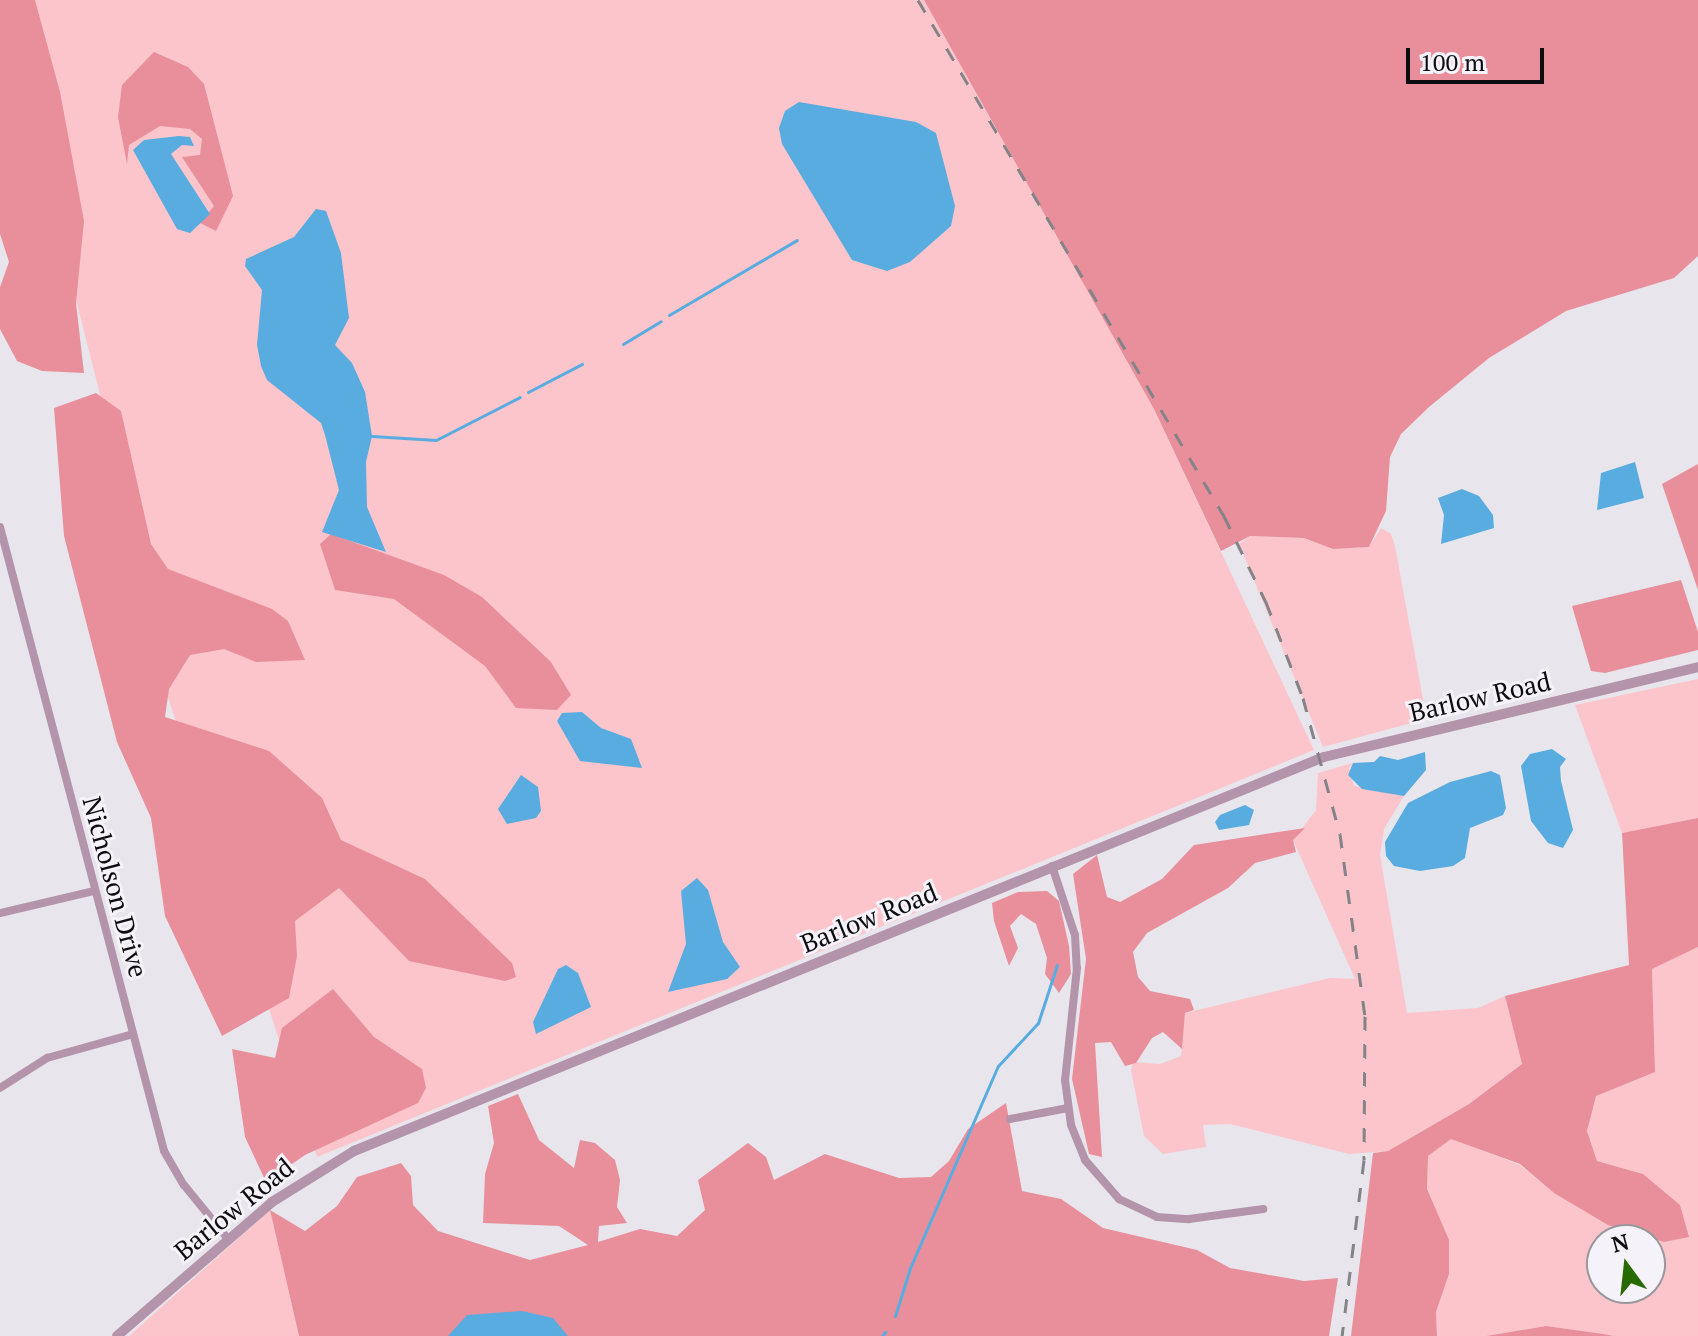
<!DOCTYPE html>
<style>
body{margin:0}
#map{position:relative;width:1698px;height:1336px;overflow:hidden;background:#e8e6ec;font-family:"PT Serif",serif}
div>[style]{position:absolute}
.green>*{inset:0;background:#fbc5cb}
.forest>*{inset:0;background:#e98f9c}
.water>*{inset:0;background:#59acdf}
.stream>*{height:3px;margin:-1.5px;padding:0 1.5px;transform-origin:1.5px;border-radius:1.5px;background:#59acdf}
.minor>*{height:8px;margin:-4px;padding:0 4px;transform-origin:4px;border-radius:4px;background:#b494ab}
.tertiary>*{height:10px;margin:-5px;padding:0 5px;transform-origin:5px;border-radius:5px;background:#b494ab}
.rail>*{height:3px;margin-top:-1.5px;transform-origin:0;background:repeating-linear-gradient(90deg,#848387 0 14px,transparent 0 28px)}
span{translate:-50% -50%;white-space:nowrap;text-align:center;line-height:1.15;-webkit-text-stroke:6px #f5f3f9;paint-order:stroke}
.street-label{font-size:26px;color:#0d0c0e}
.north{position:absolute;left:1586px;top:1224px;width:80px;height:80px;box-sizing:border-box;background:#f5f3f9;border:2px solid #98979b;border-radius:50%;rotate:345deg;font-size:22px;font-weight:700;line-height:32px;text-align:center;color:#0d0c0e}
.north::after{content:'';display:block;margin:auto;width:28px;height:36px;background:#276a00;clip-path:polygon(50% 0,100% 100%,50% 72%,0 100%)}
.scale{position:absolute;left:1406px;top:48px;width:138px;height:36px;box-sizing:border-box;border:4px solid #0d0c0e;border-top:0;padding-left:10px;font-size:24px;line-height:28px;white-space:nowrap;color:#0d0c0e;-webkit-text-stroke:6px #f5f3f9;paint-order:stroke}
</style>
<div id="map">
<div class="green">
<div style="clip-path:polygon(0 0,924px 0,1124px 345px,1314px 750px,317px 1157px,108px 512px,108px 426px)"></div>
<div style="clip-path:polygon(1381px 528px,1391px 534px,1395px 546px,1425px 710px,1415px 722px,1323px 747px,1239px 544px,1250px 536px,1304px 538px,1333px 549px,1369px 547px)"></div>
<div style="clip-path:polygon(1698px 679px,1698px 818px,1622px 833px,1575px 705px)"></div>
<div style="clip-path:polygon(1353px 763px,1349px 768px,1354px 786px,1404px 796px,1384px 829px,1380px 855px,1407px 1013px,1478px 1008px,1505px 996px,1522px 1064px,1469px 1104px,1388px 1151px,1349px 1154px,1230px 1124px,1203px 1125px,1206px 1147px,1163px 1154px,1144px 1136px,1131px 1070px,1133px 1062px,1160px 1064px,1181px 1056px,1185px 1013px,1330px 978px,1355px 979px,1293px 840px,1316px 810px,1318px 773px)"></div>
<div style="clip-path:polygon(evenodd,1698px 947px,1698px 1336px,1614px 1336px,1546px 1326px,1486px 1336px,1437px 1336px,1436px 1312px,1449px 1274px,1427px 1189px,1428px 1156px,1451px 1138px,1520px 1165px,1554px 1193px,1643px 1174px,1597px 1161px,1587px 1131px,1595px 1096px,1655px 1072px,1652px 969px,1698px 947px,1602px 1240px,1650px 1240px,1650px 1288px,1602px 1288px,1602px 1240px)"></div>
<div style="clip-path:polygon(270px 1210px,299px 1336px,129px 1336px)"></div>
</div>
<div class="forest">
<div style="clip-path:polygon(0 0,35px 0,60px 92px,84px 221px,76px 303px,84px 373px,42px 371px,17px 361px,0 329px,0 287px,9px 262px,0 234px)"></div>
<div style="clip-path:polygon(924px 0,1698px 0,1698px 256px,1674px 278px,1566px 311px,1489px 358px,1429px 407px,1401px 434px,1390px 457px,1386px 511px,1369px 547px,1333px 549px,1304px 538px,1250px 536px,1221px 551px,1154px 409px)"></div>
<div style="clip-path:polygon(154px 52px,188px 67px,204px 84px,233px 196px,216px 231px,200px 223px,214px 206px,182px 157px,200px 155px,202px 139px,190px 129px,160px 126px,129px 145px,127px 164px,118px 117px,122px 85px)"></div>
<div style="clip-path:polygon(96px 393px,121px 411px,151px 544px,168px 569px,272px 609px,288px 621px,305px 660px,256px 662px,224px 649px,190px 655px,169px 689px,165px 717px,269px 751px,322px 798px,341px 840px,425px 879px,512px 963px,516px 977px,505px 981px,409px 961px,339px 888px,295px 921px,297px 956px,289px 998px,222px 1036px,165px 916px,151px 818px,117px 742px,64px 536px,54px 408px)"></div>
<div style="clip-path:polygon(1698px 464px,1698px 590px,1662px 484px)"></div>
<div style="clip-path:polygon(331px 534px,444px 575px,482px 597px,551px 662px,571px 695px,557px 710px,516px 708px,485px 666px,394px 599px,335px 590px,320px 544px)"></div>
<div style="clip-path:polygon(1681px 580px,1698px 632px,1698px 650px,1605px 673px,1591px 671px,1572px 606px)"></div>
<div style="clip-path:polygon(1698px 818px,1698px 947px,1652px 969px,1655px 1072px,1596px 1096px,1587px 1131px,1597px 1161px,1643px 1174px,1680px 1205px,1689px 1237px,1664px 1242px,1608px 1225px,1554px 1193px,1520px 1164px,1451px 1139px,1428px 1156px,1427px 1189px,1449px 1240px,1449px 1274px,1436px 1312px,1437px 1336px,1351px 1336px,1373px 1153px,1388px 1151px,1469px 1104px,1522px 1064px,1505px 996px,1629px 965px,1622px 833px)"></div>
<div style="clip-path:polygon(1305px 828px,1293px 840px,1296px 852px,1255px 863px,1228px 888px,1147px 933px,1133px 952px,1138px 977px,1150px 991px,1190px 999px,1194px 1010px,1185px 1013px,1182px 1049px,1163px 1032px,1152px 1038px,1136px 1063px,1125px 1066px,1111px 1042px,1095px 1043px,1102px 1157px,1089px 1154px,1072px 1079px,1086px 959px,1073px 874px,1097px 855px,1107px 897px,1120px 902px,1162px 879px,1194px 845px)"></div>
<div style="clip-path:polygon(1047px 891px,1059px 901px,1069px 946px,1071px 974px,1059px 993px,1045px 974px,1047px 958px,1036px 924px,1021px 914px,1010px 926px,1018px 948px,1009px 966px,994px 921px,992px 903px,1018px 892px)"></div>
<div style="clip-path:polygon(333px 989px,374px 1037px,422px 1069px,426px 1088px,418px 1103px,305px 1155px,266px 1182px,245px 1137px,232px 1049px,275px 1058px,282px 1028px)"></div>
<div style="clip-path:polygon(518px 1094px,539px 1140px,574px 1168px,580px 1140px,595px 1143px,615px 1160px,620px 1180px,617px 1207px,627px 1223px,599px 1226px,598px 1242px,640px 1229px,677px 1236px,705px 1210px,698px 1180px,748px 1143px,766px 1157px,774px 1180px,825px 1154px,899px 1178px,931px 1177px,949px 1161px,968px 1129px,1006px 1103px,1022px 1191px,1061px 1199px,1103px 1228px,1197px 1250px,1230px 1268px,1304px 1281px,1338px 1278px,1329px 1336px,299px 1336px,270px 1210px,305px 1231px,337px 1206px,357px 1177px,401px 1163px,411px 1176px,413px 1205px,438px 1231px,530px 1260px,588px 1245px,559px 1226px,483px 1223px,485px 1174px,494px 1143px,488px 1106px)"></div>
<div style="clip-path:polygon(1546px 1326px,1603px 1334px,1614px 1336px,1486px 1336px)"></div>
</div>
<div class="water">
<div style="clip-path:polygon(799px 102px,916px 122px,936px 133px,955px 206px,951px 226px,910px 262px,887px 271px,852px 260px,782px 144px,779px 128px,785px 111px)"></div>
<div style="clip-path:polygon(179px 136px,190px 137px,194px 146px,182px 145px,171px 154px,210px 214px,190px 233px,177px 229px,133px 150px,144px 140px)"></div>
<div style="clip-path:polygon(316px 209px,326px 211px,341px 253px,349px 318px,335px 345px,352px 363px,365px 392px,372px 436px,366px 462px,367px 507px,386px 552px,322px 532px,339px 490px,325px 435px,321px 423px,267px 380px,261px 366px,257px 345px,262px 290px,245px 266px,246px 259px,294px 237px)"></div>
<div style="clip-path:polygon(1635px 462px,1644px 498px,1597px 510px,1601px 473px)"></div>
<div style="clip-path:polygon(1462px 489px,1479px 496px,1493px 515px,1494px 528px,1441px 544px,1444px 515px,1438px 498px)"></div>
<div style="clip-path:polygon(582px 712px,601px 728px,631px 739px,642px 768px,580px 761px,557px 721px,562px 713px)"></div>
<div style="clip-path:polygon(1552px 749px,1566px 759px,1560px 767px,1561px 781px,1573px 830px,1563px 848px,1548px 843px,1531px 821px,1521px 766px,1530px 754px)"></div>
<div style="clip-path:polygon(1425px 752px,1426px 770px,1404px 796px,1362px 789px,1348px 775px,1353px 763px,1374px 762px,1380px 756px,1398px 760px)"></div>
<div style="clip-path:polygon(1491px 771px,1500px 775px,1506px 808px,1503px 815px,1470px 828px,1465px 858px,1453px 866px,1420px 871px,1394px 866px,1386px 856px,1385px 842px,1408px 803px,1450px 782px)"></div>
<div style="clip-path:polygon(521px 775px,538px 787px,541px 811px,536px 818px,507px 824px,498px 809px)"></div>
<div style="clip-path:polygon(1245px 805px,1254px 810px,1249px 825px,1219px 830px,1215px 822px,1220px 815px)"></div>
<div style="clip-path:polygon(697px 878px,708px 890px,723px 942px,740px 967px,727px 979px,668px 992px,686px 944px,681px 891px)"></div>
<div style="clip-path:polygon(566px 965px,578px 973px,591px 1007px,536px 1034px,533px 1022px,558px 969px)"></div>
<div style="clip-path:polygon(522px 1311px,553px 1318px,568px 1336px,448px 1336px,467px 1315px)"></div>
</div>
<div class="stream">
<div style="left:669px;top:315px;width:148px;rotate:-30.4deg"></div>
<div style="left:623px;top:344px;width:44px;rotate:-31.2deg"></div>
<div style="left:528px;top:392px;width:61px;rotate:-27.4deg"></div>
<div style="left:372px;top:436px;width:64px;rotate:3.6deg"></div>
<div style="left:436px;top:440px;width:94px;rotate:-27.1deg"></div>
<div style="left:895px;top:1316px;width:50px;rotate:-72.6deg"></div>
<div style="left:910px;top:1268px;width:220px;rotate:-66.5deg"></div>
<div style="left:998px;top:1066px;width:59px;rotate:-47.1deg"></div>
<div style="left:1038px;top:1023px;width:61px;rotate:-71.9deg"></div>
<div style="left:882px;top:1336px;width:5px;rotate:-53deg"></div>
</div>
<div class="minor">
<div style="left:0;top:527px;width:645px;rotate:75.27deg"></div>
<div style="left:164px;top:1151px;width:39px;rotate:60deg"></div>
<div style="left:184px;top:1185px;width:70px;rotate:50.8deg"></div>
<div style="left:1052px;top:866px;width:73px;rotate:71.6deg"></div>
<div style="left:1075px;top:935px;width:33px;rotate:87deg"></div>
<div style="left:1077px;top:968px;width:113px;rotate:96.1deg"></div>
<div style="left:1065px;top:1080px;width:45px;rotate:82.4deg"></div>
<div style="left:1071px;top:1125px;width:38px;rotate:68deg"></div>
<div style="left:1085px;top:1160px;width:52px;rotate:48.9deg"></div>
<div style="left:1119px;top:1199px;width:42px;rotate:25.3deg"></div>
<div style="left:1157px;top:1217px;width:32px;rotate:4deg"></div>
<div style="left:1189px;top:1219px;width:75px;rotate:-7.7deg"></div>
<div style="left:0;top:913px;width:97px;rotate:-13.2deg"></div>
<div style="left:0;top:1088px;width:56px;rotate:-32.6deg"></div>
<div style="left:47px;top:1058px;width:89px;rotate:-15.6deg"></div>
<div style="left:1010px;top:1119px;width:59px;rotate:-10.7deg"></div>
</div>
<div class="tertiary">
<div style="left:117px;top:1336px;width:205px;rotate:-40.8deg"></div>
<div style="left:272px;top:1202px;width:97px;rotate:-31.9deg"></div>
<div style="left:354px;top:1151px;width:1047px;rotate:-22.11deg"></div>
<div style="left:1324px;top:757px;width:385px;rotate:-13.5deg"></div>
</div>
<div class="rail">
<div style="left:918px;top:0;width:600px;rotate:59.33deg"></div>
<div style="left:1224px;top:516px;width:96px;rotate:64deg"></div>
<div style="left:1266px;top:602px;width:103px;rotate:68.9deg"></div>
<div style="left:1303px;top:698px;width:141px;rotate:74.8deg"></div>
<div style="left:1340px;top:834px;width:184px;rotate:82.2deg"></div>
<div style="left:1365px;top:1016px;width:144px;rotate:90.4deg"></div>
<div style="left:1364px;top:1160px;width:177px;rotate:97.1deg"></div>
</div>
<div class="street-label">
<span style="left:1480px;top:697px;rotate:-13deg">Barlow Road</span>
<span style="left:115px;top:887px;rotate:75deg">Nicholson Drive</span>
<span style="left:869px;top:918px;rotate:-22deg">Barlow Road</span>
<span style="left:234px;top:1209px;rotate:-39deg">Barlow Road</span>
</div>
<div class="north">N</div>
<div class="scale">100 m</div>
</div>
